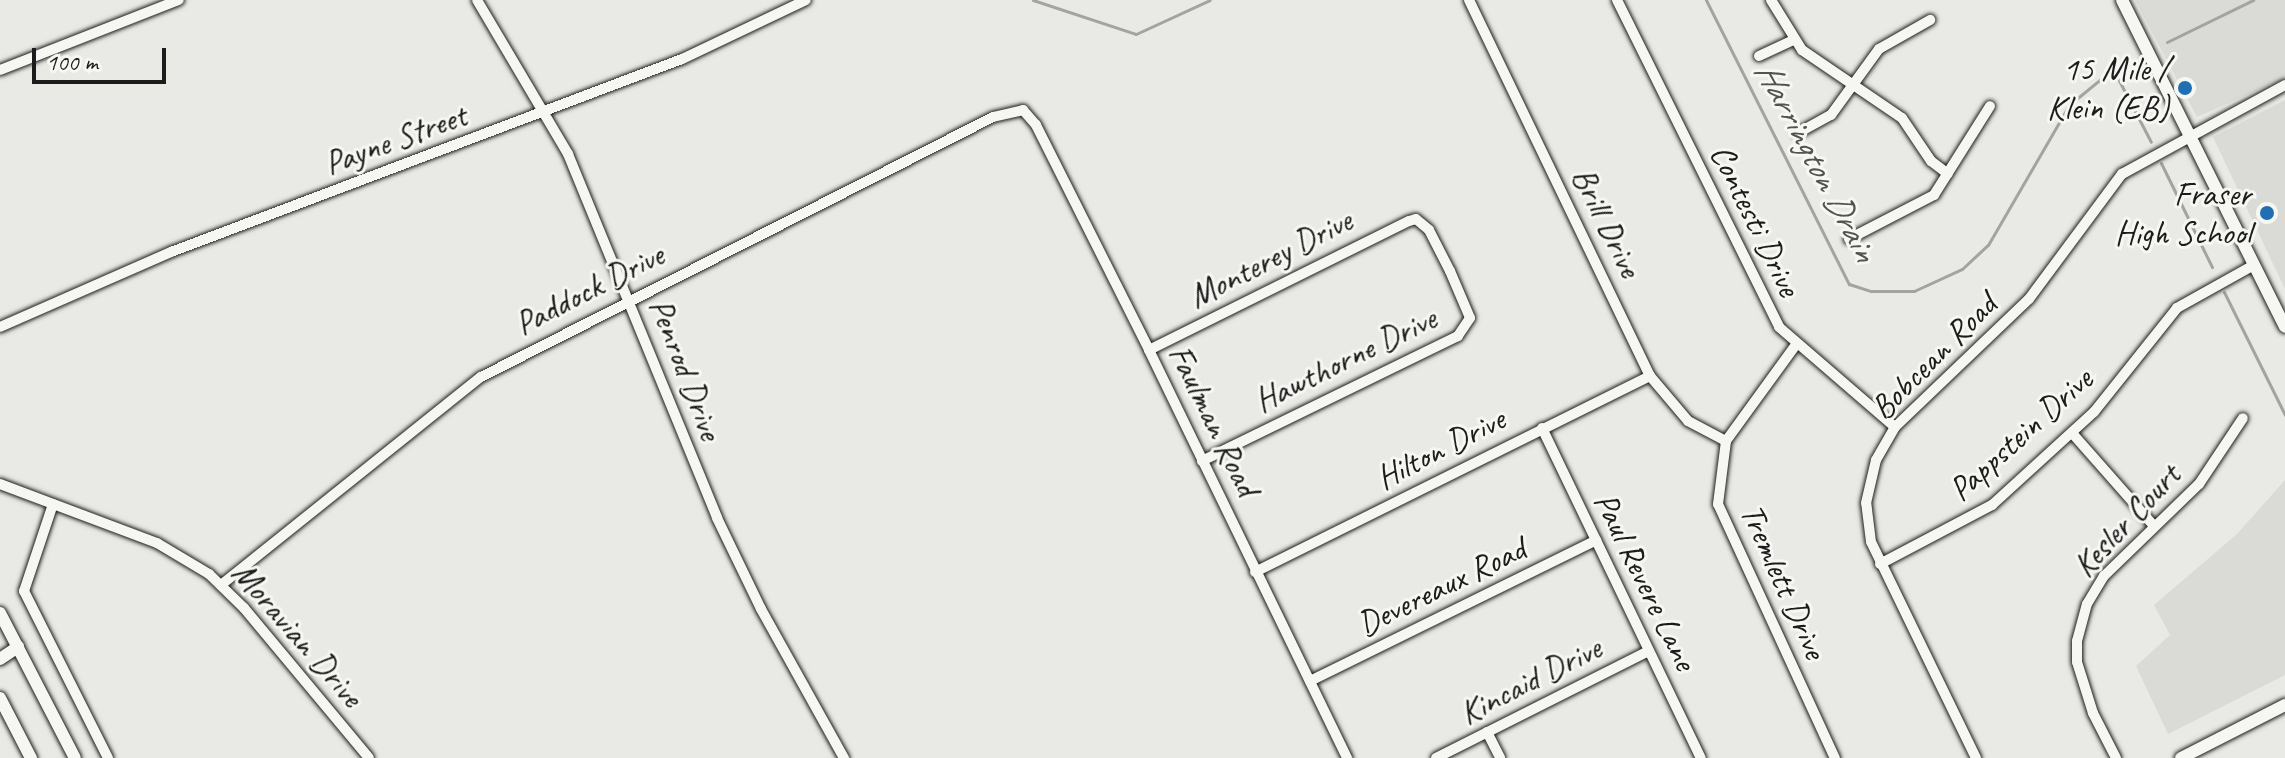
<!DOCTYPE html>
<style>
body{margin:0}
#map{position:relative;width:2285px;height:758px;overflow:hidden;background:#e9e9e5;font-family:Caveat,sans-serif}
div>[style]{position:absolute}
.built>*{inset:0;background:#dadad6}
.stream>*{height:3px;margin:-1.5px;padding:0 1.5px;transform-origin:1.5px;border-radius:1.5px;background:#a3a3a1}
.roads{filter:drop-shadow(0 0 2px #1c1c1c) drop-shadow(0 0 2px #1c1c1c)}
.minor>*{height:10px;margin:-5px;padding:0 5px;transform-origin:5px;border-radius:5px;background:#f6f6f2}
.major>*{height:12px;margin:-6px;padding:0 6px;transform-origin:6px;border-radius:6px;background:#f6f6f2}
.dots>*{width:22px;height:22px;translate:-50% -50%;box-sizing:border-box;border:4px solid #f6f6f2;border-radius:50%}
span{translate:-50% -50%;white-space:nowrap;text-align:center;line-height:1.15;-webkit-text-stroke:6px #f6f6f2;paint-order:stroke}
.poi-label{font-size:34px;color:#1c1c1c}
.right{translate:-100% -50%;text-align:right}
.street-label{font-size:34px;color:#1c1c1c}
.water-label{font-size:36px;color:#525251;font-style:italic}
.scale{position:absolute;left:32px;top:48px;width:134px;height:36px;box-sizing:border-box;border:4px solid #1c1c1c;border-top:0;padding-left:10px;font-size:24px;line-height:28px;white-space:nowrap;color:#1c1c1c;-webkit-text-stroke:6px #f6f6f2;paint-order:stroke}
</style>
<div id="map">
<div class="built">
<div style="clip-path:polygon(2135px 0,2285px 0,2285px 78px,2197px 117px)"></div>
<div style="clip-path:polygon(2285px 100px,2285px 289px,2213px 137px)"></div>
<div style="clip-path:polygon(2285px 480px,2285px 675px,2168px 734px,2136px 666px,2170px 635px,2154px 605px,2237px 534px)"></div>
</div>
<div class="stream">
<div style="left:1033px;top:0;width:108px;rotate:18.3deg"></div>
<div style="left:1136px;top:34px;width:81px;rotate:-24.7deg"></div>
<div style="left:1706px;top:0;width:318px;rotate:63.3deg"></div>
<div style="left:1849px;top:284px;width:23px;rotate:18deg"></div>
<div style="left:1871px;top:291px;width:43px"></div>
<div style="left:1914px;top:291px;width:53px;rotate:-24.6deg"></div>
<div style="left:1962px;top:269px;width:35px;rotate:-43deg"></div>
<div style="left:1988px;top:245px;width:162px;rotate:-59.9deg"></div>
<div style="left:2069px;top:105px;width:57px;rotate:-39.3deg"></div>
<div style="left:2113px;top:69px;width:82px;rotate:62.5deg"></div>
<div style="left:2167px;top:42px;width:96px;rotate:-26deg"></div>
<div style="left:2161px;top:163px;width:116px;rotate:63.9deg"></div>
<div style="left:2224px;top:292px;width:137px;rotate:63.6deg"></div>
</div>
<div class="roads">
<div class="minor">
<div style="left:477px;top:0;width:179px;rotate:59.4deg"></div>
<div style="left:568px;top:154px;width:393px;rotate:67.7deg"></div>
<div style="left:717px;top:518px;width:101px;rotate:64.2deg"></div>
<div style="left:761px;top:609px;width:171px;rotate:60.9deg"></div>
<div style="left:1469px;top:0;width:417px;rotate:64.3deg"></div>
<div style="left:1650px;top:376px;width:59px;rotate:49.8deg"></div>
<div style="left:1688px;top:421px;width:43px;rotate:27.8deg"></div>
<div style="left:1617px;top:0;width:365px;rotate:63.6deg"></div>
<div style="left:1779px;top:327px;width:153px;rotate:40.8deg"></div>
<div style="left:1771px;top:0;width:59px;rotate:58.2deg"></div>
<div style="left:1802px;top:50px;width:121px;rotate:34.2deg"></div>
<div style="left:1902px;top:118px;width:52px;rotate:56deg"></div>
<div style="left:1931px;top:161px;width:21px;rotate:37deg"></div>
<div style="left:1759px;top:56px;width:38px;rotate:-25deg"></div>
<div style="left:0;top:70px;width:192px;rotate:-21.4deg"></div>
<div style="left:1798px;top:133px;width:38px;rotate:-29deg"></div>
<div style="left:1831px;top:115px;width:82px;rotate:-54deg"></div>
<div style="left:1879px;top:49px;width:59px;rotate:-29.6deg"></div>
<div style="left:1849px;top:239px;width:96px;rotate:-27.4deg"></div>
<div style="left:1934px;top:195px;width:105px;rotate:-57.8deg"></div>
<div style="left:0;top:327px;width:187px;rotate:-23.7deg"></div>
<div style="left:171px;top:252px;width:546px;rotate:-20.69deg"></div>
<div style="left:682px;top:59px;width:137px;rotate:-25.4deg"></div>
<div style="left:1795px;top:346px;width:117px;rotate:126deg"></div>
<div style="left:1726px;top:441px;width:64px;rotate:97.2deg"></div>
<div style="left:1718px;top:504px;width:280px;rotate:65.3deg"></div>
<div style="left:1149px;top:350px;width:290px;rotate:-26.4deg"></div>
<div style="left:1409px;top:221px;width:7px;rotate:-16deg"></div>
<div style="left:1416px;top:219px;width:17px;rotate:40deg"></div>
<div style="left:1429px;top:230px;width:46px;rotate:62.9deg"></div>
<div style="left:1450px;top:271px;width:51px;rotate:66.9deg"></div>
<div style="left:1470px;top:318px;width:22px;rotate:124deg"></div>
<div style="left:1458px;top:336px;width:285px;rotate:154deg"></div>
<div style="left:1542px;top:428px;width:366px;rotate:64.3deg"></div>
<div style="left:2072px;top:433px;width:124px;rotate:48.6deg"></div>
<div style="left:0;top:484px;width:168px;rotate:20.6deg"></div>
<div style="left:157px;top:543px;width:61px;rotate:30.8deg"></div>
<div style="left:209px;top:574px;width:49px;rotate:44.2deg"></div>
<div style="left:244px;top:608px;width:195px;rotate:50.2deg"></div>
<div style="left:53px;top:504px;width:92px;rotate:108.4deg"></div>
<div style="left:24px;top:591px;width:187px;rotate:63.3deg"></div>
<div style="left:1880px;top:564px;width:127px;rotate:-27.8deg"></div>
<div style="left:1992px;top:505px;width:138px;rotate:-42.4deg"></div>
<div style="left:2094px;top:412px;width:133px;rotate:-51.4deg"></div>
<div style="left:2177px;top:308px;width:88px;rotate:-29.2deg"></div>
<div style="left:1255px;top:572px;width:441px;rotate:-26.4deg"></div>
<div style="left:221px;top:585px;width:333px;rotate:-38.7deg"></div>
<div style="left:481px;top:377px;width:574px;rotate:-26.92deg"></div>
<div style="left:993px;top:117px;width:31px;rotate:-13deg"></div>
<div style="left:1023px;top:110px;width:20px;rotate:49deg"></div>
<div style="left:1036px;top:125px;width:252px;rotate:63.3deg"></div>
<div style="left:1149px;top:350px;width:454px;rotate:64.1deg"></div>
<div style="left:1310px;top:681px;width:319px;rotate:-26.2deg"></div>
<div style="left:1487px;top:732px;width:29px;rotate:63deg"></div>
<div style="left:1436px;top:758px;width:238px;rotate:-26.7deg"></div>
<div style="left:1976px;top:758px;width:240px;rotate:-115.9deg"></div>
<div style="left:1871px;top:542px;width:39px;rotate:-97deg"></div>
<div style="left:1866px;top:503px;width:44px;rotate:-76.9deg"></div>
<div style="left:1876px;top:460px;width:38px;rotate:-60deg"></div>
<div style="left:1895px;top:427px;width:185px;rotate:-43.7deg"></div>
<div style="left:2029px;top:299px;width:156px;rotate:-53.4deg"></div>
<div style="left:2122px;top:174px;width:186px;rotate:-28.6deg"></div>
<div style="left:2116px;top:758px;width:51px;rotate:-117.1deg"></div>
<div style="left:2093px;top:713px;width:53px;rotate:-107.4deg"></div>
<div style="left:2077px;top:662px;width:21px;rotate:-90deg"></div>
<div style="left:2077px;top:641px;width:38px;rotate:-75deg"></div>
<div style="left:2087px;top:604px;width:33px;rotate:-59deg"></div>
<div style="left:2104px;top:576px;width:132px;rotate:-44.1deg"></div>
<div style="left:2199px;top:484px;width:79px;rotate:-56.3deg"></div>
</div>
<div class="major">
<div style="left:2122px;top:0;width:365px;rotate:63.5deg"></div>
<div style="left:0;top:613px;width:163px;rotate:62.7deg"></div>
<div style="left:0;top:659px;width:22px;rotate:-34deg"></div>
<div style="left:0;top:698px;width:68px;rotate:62.7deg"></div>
<div style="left:2181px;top:758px;width:117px;rotate:-27deg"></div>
</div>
</div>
<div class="dots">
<div style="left:2185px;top:88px;background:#1f6fb2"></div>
<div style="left:2267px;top:213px;background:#1f6fb2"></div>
</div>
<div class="poi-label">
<span class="right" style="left:2169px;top:88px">15 Mile /<br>Klein (EB)</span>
<span class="right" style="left:2251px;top:213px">Fraser<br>High School</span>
</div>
<div class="street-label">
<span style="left:395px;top:139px;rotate:-20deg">Payne Street</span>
<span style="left:1756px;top:220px;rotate:64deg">Contesti Drive</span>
<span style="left:1607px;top:222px;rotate:64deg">Brill Drive</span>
<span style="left:1270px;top:258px;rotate:-27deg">Monterey Drive</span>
<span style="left:589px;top:289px;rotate:-27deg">Paddock Drive</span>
<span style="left:1933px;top:356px;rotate:-45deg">Bobcean Road</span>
<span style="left:1345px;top:359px;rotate:-26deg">Hawthorne Drive</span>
<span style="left:686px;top:369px;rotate:69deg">Penrod Drive</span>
<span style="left:1214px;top:420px;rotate:64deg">Faulman Road</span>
<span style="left:2020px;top:434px;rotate:-42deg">Pappstein Drive</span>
<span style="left:1440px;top:448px;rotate:-27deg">Hilton Drive</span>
<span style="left:2126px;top:520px;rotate:-47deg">Kesler Court</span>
<span style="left:1646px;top:581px;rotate:64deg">Paul Revere Lane</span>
<span style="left:1784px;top:581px;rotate:66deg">Tremlett Drive</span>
<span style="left:1441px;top:586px;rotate:-26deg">Devereaux Road</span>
<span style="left:298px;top:634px;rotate:49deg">Moravian Drive</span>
<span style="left:1530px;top:680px;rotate:-27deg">Kincaid Drive</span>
</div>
<div class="water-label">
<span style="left:1816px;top:161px;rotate:62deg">Harrington Drain</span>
</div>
<div class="scale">100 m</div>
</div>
